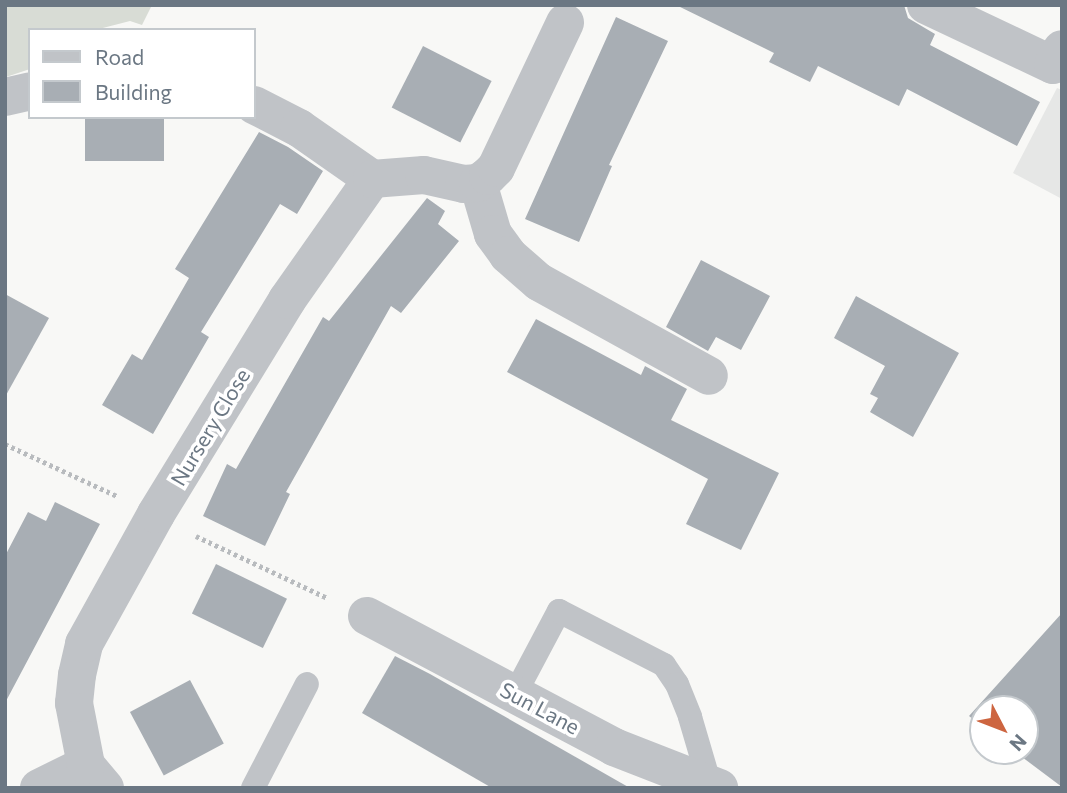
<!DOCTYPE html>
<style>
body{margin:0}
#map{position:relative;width:1067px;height:793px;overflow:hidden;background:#f8f8f6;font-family:Commissioner,sans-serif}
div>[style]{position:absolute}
.built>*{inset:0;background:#e6e7e6}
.green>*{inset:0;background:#d8dcd5}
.building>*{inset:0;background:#a8aeb4;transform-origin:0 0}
.path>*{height:4.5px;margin-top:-2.25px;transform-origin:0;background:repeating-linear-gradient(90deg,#b8bbbe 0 3.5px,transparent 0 7px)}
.lane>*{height:24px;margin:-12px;padding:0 12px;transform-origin:12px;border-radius:12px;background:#c0c3c7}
.street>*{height:38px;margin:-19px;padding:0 19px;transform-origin:19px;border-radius:19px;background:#c0c3c7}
span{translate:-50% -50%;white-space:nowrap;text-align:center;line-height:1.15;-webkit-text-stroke:7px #fff;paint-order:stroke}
.street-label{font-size:21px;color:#6b7783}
.frame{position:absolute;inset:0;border:7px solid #6b7783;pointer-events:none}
.legend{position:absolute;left:28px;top:28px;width:228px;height:91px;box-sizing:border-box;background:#fff;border:2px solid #c4c9cd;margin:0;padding:9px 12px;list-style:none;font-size:21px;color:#6b7783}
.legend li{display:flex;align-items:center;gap:14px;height:35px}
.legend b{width:35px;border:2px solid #c4c9cd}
.north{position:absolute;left:969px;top:695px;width:70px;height:70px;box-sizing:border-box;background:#fff;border:2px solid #c4c9cd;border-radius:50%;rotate:132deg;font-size:19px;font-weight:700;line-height:28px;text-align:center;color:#6b7783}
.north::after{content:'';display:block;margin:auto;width:24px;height:32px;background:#cd6540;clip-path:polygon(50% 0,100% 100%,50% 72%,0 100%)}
</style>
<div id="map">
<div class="built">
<div style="clip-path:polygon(1057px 88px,1062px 90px,1062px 199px,1013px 173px)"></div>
</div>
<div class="green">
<div style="clip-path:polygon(5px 5px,152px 5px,142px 25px,130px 21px,95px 30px,30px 30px,30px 69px,6px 77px)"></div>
</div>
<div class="building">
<div style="clip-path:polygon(676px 5px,904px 5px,908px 18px,935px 34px,930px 45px,1040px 102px,1017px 146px,907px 89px,899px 106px,818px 66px,810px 82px,769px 62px,774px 53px)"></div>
<div style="clip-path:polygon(616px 17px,668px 41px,609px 165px,612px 166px,579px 242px,525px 219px)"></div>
<div style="left:423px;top:46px;width:77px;height:69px;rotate:27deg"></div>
<div style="left:85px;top:117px;width:79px;height:44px"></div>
<div style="clip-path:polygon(259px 132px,288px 147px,323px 171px,297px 214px,280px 204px,201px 332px,209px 337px,153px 434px,102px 405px,132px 354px,142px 360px,189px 278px,175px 269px)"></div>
<div style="clip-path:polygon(427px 198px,445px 211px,438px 224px,459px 241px,401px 313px,391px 306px,286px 492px,290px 494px,265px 546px,203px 516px,227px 464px,236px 469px,323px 317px,329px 321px)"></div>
<div style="clip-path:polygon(701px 260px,770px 296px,741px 350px,716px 337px,708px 351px,666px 327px)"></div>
<div style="clip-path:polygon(5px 294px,49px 318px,5px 397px)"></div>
<div style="clip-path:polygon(856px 296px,959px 353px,913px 437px,870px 412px,878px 398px,870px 394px,885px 366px,834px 338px)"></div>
<div style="clip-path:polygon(536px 319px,641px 375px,645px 366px,687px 389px,671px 420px,779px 473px,741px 550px,686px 524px,708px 479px,507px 372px)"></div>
<div style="clip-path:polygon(55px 502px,100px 524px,5px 703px,5px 556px,28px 512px,46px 521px)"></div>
<div style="left:216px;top:564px;width:79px;height:55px;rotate:26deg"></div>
<div style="clip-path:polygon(1062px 613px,1062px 787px,1014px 751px,1025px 751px,1025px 709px,983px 709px,983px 727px,969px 716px)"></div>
<div style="clip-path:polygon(395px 656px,430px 674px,630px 788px,492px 788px,362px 713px)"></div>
<div style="left:190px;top:680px;width:72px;height:68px;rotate:62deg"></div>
</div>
<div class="path">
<div style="left:5px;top:444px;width:123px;rotate:24.9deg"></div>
<div style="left:196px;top:536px;width:146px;rotate:25.2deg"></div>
</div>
<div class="lane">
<div style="left:515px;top:694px;width:94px;rotate:-62.1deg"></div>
<div style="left:559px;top:611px;width:118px;rotate:27.2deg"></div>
<div style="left:664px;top:665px;width:23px;rotate:56deg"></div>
<div style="left:677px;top:684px;width:35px;rotate:68deg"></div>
<div style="left:690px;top:717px;width:71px;rotate:73.6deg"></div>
<div style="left:253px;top:788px;width:117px;rotate:-62.6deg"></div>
</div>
<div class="street">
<div style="left:926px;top:5px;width:140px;rotate:25.3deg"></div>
<div style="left:1053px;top:65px;width:18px;rotate:-61deg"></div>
<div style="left:5px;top:97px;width:26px;rotate:-13deg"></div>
<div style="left:254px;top:105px;width:51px;rotate:27.1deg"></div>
<div style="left:299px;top:128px;width:89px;rotate:34.9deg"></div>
<div style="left:478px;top:183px;width:53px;rotate:73.6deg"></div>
<div style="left:493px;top:234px;width:26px;rotate:54deg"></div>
<div style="left:508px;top:255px;width:41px;rotate:41.1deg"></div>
<div style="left:539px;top:282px;width:194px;rotate:28.9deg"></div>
<div style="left:367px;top:616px;width:280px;rotate:27.9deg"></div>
<div style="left:614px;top:747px;width:113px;rotate:21.3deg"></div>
<div style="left:39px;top:788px;width:52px;rotate:-26.1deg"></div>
<div style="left:105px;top:788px;width:30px;rotate:-130deg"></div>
<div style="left:86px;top:765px;width:63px;rotate:-101deg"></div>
<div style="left:74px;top:703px;width:28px;rotate:-84deg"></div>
<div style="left:77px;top:675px;width:32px;rotate:-77deg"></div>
<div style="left:84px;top:644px;width:149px;rotate:-61deg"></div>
<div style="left:156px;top:514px;width:251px;rotate:-58.5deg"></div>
<div style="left:287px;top:300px;width:148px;rotate:-54.9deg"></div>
<div style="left:372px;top:179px;width:52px;rotate:-4.4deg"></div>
<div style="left:424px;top:175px;width:41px;rotate:12.7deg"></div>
<div style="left:464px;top:184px;width:14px;rotate:-4deg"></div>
<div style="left:478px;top:183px;width:12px;rotate:-35deg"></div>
<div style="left:488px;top:176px;width:11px;rotate:-45deg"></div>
<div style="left:496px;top:168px;width:161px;rotate:-64.6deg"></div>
</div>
<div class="street-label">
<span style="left:210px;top:427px;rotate:-59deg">Nursery Close</span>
<span style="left:540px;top:708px;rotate:28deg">Sun Lane</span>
</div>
<div class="frame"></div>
<ul class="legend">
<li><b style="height:9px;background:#c0c3c7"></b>Road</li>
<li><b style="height:19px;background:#a8aeb4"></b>Building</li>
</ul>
<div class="north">N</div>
</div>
